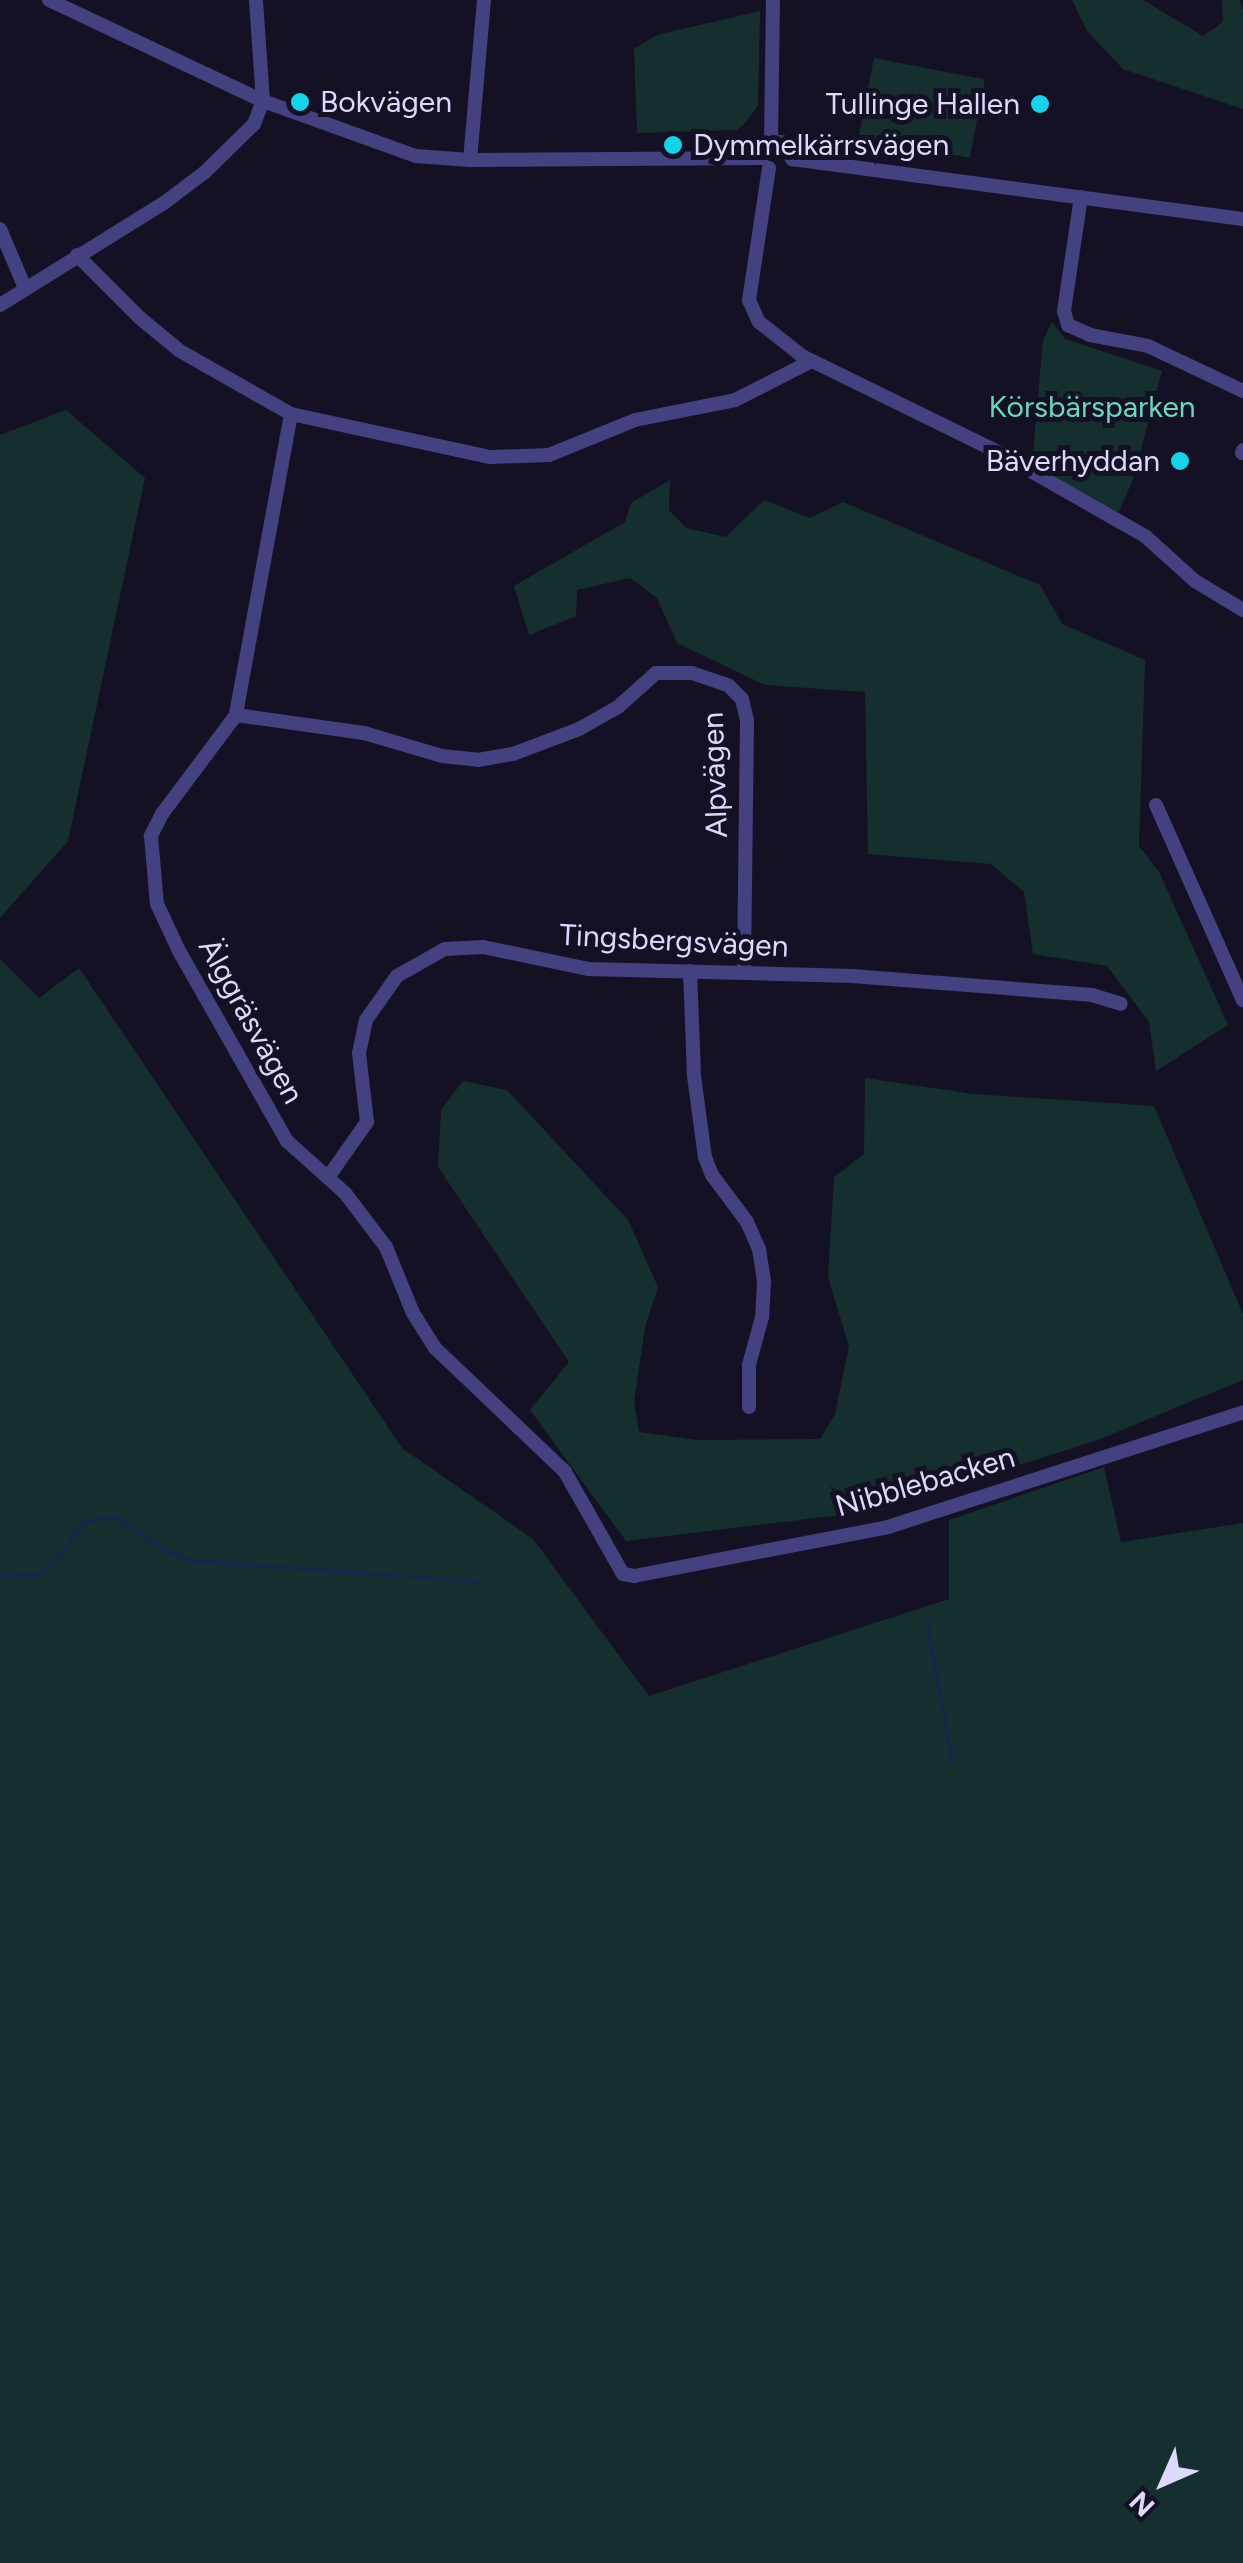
<!DOCTYPE html>
<meta charset="utf-8">
<style>
body{margin:0}
#map{position:relative;width:1243px;height:2563px;overflow:hidden;background:#151125;font-family:Figtree,sans-serif}
div>[style]{position:absolute}
.green>*{inset:0;background:#152f2e;transform-origin:0 0}
.stream>*{height:4px;margin:-2px;padding:0 2px;transform-origin:2px;border-radius:2px;background:#132748}
.minor>*{height:14px;margin:-7px;padding:0 7px;transform-origin:7px;border-radius:7px;background:#444180}
.dots>*{width:28px;height:28px;translate:-50% -50%;box-sizing:border-box;border:5px solid #151125;border-radius:50%}
span{translate:-50% -50%;white-space:nowrap;text-align:center;line-height:1.15;-webkit-text-stroke:10px #151125;paint-order:stroke}
.poi-label{font-size:30px;color:#ddd9fc}
.left{translate:0 -50%;text-align:left}
.right{translate:-100% -50%;text-align:right}
.park-label{font-size:30px;color:#6bd6bc}
.street-label{font-size:30px;color:#ddd9fc}
.north{position:absolute;left:1113px;top:2433px;width:100px;height:100px;-webkit-text-stroke:8px #151125;paint-order:stroke;rotate:225deg;font-size:28px;font-weight:700;line-height:40px;text-align:center;color:#ddd9fc}
.north::after{content:'';display:block;margin:auto;width:35px;height:45px;background:#ddd9fc;clip-path:polygon(50% 0,100% 100%,50% 72%,0 100%)}
</style>
<div id="map">
<div class="green">
<div style="clip-path:polygon(1072px 0,1143px 0,1203px 36px,1223px 22px,1222px 0,1239px 0,1243px 10px,1243px 109px,1123px 69px,1087px 31px)"></div>
<div style="clip-path:polygon(760px 11px,758px 106px,744px 124px,737px 130px,637px 133px,634px 49px,657px 35px)"></div>
<div style="left:874px;top:58px;width:113px;height:80px;rotate:11deg"></div>
<div style="clip-path:polygon(1052px 322px,1065px 339px,1162px 371px,1132px 482px,1118px 513px,1032px 464px,1043px 340px)"></div>
<div style="clip-path:polygon(66px 410px,145px 478px,68px 841px,0 918px,0 435px)"></div>
<div style="clip-path:polygon(670px 480px,669px 510px,686px 528px,726px 537px,764px 500px,810px 518px,843px 502px,1040px 585px,1062px 624px,1145px 660px,1139px 846px,1159px 872px,1228px 1025px,1156px 1071px,1149px 1022px,1107px 966px,1033px 954px,1024px 892px,991px 864px,868px 854px,865px 692px,765px 685px,677px 643px,657px 598px,630px 578px,577px 590px,576px 616px,529px 635px,514px 586px,625px 522px,631px 503px)"></div>
<div style="clip-path:polygon(0 959px,39px 998px,79px 968px,402px 1448px,533px 1539px,649px 1696px,949px 1599px,949px 1520px,1104px 1467px,1121px 1542px,1243px 1523px,1243px 2563px,0 2563px)"></div>
<div style="clip-path:polygon(865px 1078px,973px 1094px,1154px 1106px,1243px 1314px,1243px 1380px,1100px 1439px,882px 1510px,626px 1541px,530px 1410px,569px 1362px,438px 1167px,441px 1110px,463px 1081px,507px 1090px,628px 1220px,658px 1287px,645px 1327px,634px 1402px,639px 1432px,696px 1440px,820px 1439px,835px 1414px,849px 1346px,828px 1277px,834px 1177px,864px 1154px)"></div>
</div>
<div class="stream">
<div style="left:0;top:1576px;width:38px;rotate:-2deg"></div>
<div style="left:38px;top:1575px;width:34px;rotate:-43deg"></div>
<div style="left:63px;top:1552px;width:36px;rotate:-56deg"></div>
<div style="left:83px;top:1522px;width:32px;rotate:-9deg"></div>
<div style="left:115px;top:1517px;width:61px;rotate:33.7deg"></div>
<div style="left:166px;top:1551px;width:31px;rotate:19deg"></div>
<div style="left:195px;top:1561px;width:285px;rotate:4.2deg"></div>
<div style="left:927px;top:1621px;width:145px;rotate:79.7deg"></div>
</div>
<div class="minor">
<div style="left:49px;top:0;width:237px;rotate:25.3deg"></div>
<div style="left:263px;top:101px;width:163px;rotate:19.8deg"></div>
<div style="left:416px;top:156px;width:54px;rotate:4.2deg"></div>
<div style="left:470px;top:160px;width:292px;rotate:-0.4deg"></div>
<div style="left:771px;top:141px;width:141px;rotate:-89.2deg"></div>
<div style="left:771px;top:141px;width:16px;rotate:7deg"></div>
<div style="left:787px;top:143px;width:17px;rotate:73deg"></div>
<div style="left:792px;top:159px;width:455px;rotate:7.6deg"></div>
<div style="left:470px;top:160px;width:161px;rotate:-85deg"></div>
<div style="left:769px;top:168px;width:134px;rotate:98.6deg"></div>
<div style="left:749px;top:300px;width:24px;rotate:66deg"></div>
<div style="left:759px;top:322px;width:55px;rotate:38.3deg"></div>
<div style="left:802px;top:356px;width:214px;rotate:26.1deg"></div>
<div style="left:994px;top:450px;width:174px;rotate:29.7deg"></div>
<div style="left:1145px;top:536px;width:67px;rotate:42deg"></div>
<div style="left:1195px;top:581px;width:56px;rotate:31.1deg"></div>
<div style="left:1081px;top:197px;width:115px;rotate:98.5deg"></div>
<div style="left:1064px;top:311px;width:15px;rotate:74deg"></div>
<div style="left:1068px;top:325px;width:24px;rotate:24deg"></div>
<div style="left:1090px;top:335px;width:59px;rotate:10.7deg"></div>
<div style="left:1148px;top:346px;width:105px;rotate:25.3deg"></div>
<div style="left:0;top:229px;width:64px;rotate:67deg"></div>
<div style="left:77px;top:255px;width:89px;rotate:45deg"></div>
<div style="left:140px;top:318px;width:52px;rotate:39.5deg"></div>
<div style="left:180px;top:351px;width:128px;rotate:29.6deg"></div>
<div style="left:291px;top:414px;width:204px;rotate:12.2deg"></div>
<div style="left:490px;top:457px;width:59px;rotate:-1.9deg"></div>
<div style="left:549px;top:455px;width:93px;rotate:-22.1deg"></div>
<div style="left:635px;top:420px;width:102px;rotate:-11.3deg"></div>
<div style="left:735px;top:400px;width:86px;rotate:-26.9deg"></div>
<div style="left:0;top:305px;width:193px;rotate:-31.9deg"></div>
<div style="left:164px;top:203px;width:51px;rotate:-37.1deg"></div>
<div style="left:205px;top:172px;width:69px;rotate:-44.4deg"></div>
<div style="left:254px;top:124px;width:25px;rotate:-69deg"></div>
<div style="left:263px;top:101px;width:101px;rotate:-94deg"></div>
<div style="left:291px;top:414px;width:306px;rotate:100.4deg"></div>
<div style="left:236px;top:715px;width:124px;rotate:126.8deg"></div>
<div style="left:162px;top:814px;width:25px;rotate:117deg"></div>
<div style="left:151px;top:836px;width:68px;rotate:85deg"></div>
<div style="left:157px;top:904px;width:52px;rotate:64.9deg"></div>
<div style="left:179px;top:951px;width:219px;rotate:60.4deg"></div>
<div style="left:287px;top:1141px;width:78px;rotate:41.9deg"></div>
<div style="left:345px;top:1193px;width:68px;rotate:52.8deg"></div>
<div style="left:386px;top:1247px;width:71px;rotate:67.8deg"></div>
<div style="left:413px;top:1313px;width:41px;rotate:57.8deg"></div>
<div style="left:435px;top:1348px;width:180px;rotate:43.6deg"></div>
<div style="left:565px;top:1472px;width:117px;rotate:60.4deg"></div>
<div style="left:623px;top:1574px;width:11px;rotate:10deg"></div>
<div style="left:634px;top:1576px;width:259px;rotate:-10.9deg"></div>
<div style="left:888px;top:1527px;width:373px;rotate:-17.9deg"></div>
<div style="left:1242px;top:453px;width:3px;rotate:-72deg"></div>
<div style="left:236px;top:715px;width:129px;rotate:8deg"></div>
<div style="left:364px;top:733px;width:81px;rotate:16.4deg"></div>
<div style="left:442px;top:756px;width:36px;rotate:6deg"></div>
<div style="left:478px;top:760px;width:36px;rotate:-10deg"></div>
<div style="left:513px;top:754px;width:71px;rotate:-20.7deg"></div>
<div style="left:579px;top:729px;width:45px;rotate:-29.4deg"></div>
<div style="left:618px;top:707px;width:51px;rotate:-41.8deg"></div>
<div style="left:656px;top:673px;width:36px"></div>
<div style="left:692px;top:673px;width:39px;rotate:19deg"></div>
<div style="left:729px;top:686px;width:18px;rotate:45deg"></div>
<div style="left:742px;top:699px;width:23px;rotate:77deg"></div>
<div style="left:747px;top:721px;width:251px;rotate:90.7deg"></div>
<div style="left:1156px;top:805px;width:214px;rotate:66deg"></div>
<div style="left:690px;top:971px;width:105px;rotate:87.8deg"></div>
<div style="left:694px;top:1076px;width:82px;rotate:82.3deg"></div>
<div style="left:705px;top:1157px;width:19px;rotate:69deg"></div>
<div style="left:712px;top:1175px;width:59px;rotate:53.3deg"></div>
<div style="left:747px;top:1222px;width:30px;rotate:66deg"></div>
<div style="left:759px;top:1249px;width:33px;rotate:81deg"></div>
<div style="left:764px;top:1282px;width:35px;rotate:93deg"></div>
<div style="left:762px;top:1317px;width:50px;rotate:105.2deg"></div>
<div style="left:749px;top:1365px;width:42px;rotate:90deg"></div>
<div style="left:329px;top:1176px;width:66px;rotate:-54.9deg"></div>
<div style="left:367px;top:1122px;width:69px;rotate:-96.6deg"></div>
<div style="left:359px;top:1053px;width:34px;rotate:-78deg"></div>
<div style="left:366px;top:1020px;width:54px;rotate:-54.8deg"></div>
<div style="left:397px;top:976px;width:55px;rotate:-29.4deg"></div>
<div style="left:445px;top:949px;width:38px;rotate:-3deg"></div>
<div style="left:483px;top:947px;width:107px;rotate:11.8deg"></div>
<div style="left:588px;top:969px;width:264px;rotate:1.5deg"></div>
<div style="left:852px;top:976px;width:241px;rotate:4.5deg"></div>
<div style="left:1092px;top:995px;width:30px;rotate:17deg"></div>
</div>
<div class="dots">
<div style="left:300px;top:102px;background:#16d3eb"></div>
<div style="left:1040px;top:104px;background:#16d3eb"></div>
<div style="left:673px;top:145px;background:#16d3eb"></div>
<div style="left:1180px;top:461px;background:#16d3eb"></div>
</div>
<div class="poi-label">
<span class="left" style="left:320px;top:102px">Bokvägen</span>
<span class="right" style="left:1020px;top:104px">Tullinge Hallen</span>
<span class="left" style="left:693px;top:145px">Dymmelkärrsvägen</span>
<span class="right" style="left:1160px;top:461px">Bäverhyddan</span>
</div>
<div class="park-label">
<span style="left:1092px;top:407px">Körsbärsparken</span>
</div>
<div class="street-label">
<span style="left:715px;top:775px;rotate:-92deg">Alpvägen</span>
<span style="left:674px;top:941px;rotate:3deg">Tingsbergsvägen</span>
<span style="left:251px;top:1021px;rotate:61deg">Älggräsvägen</span>
<span style="left:925px;top:1482px;rotate:-16deg">Nibblebacken</span>
</div>
<div class="north">N</div>
</div>
